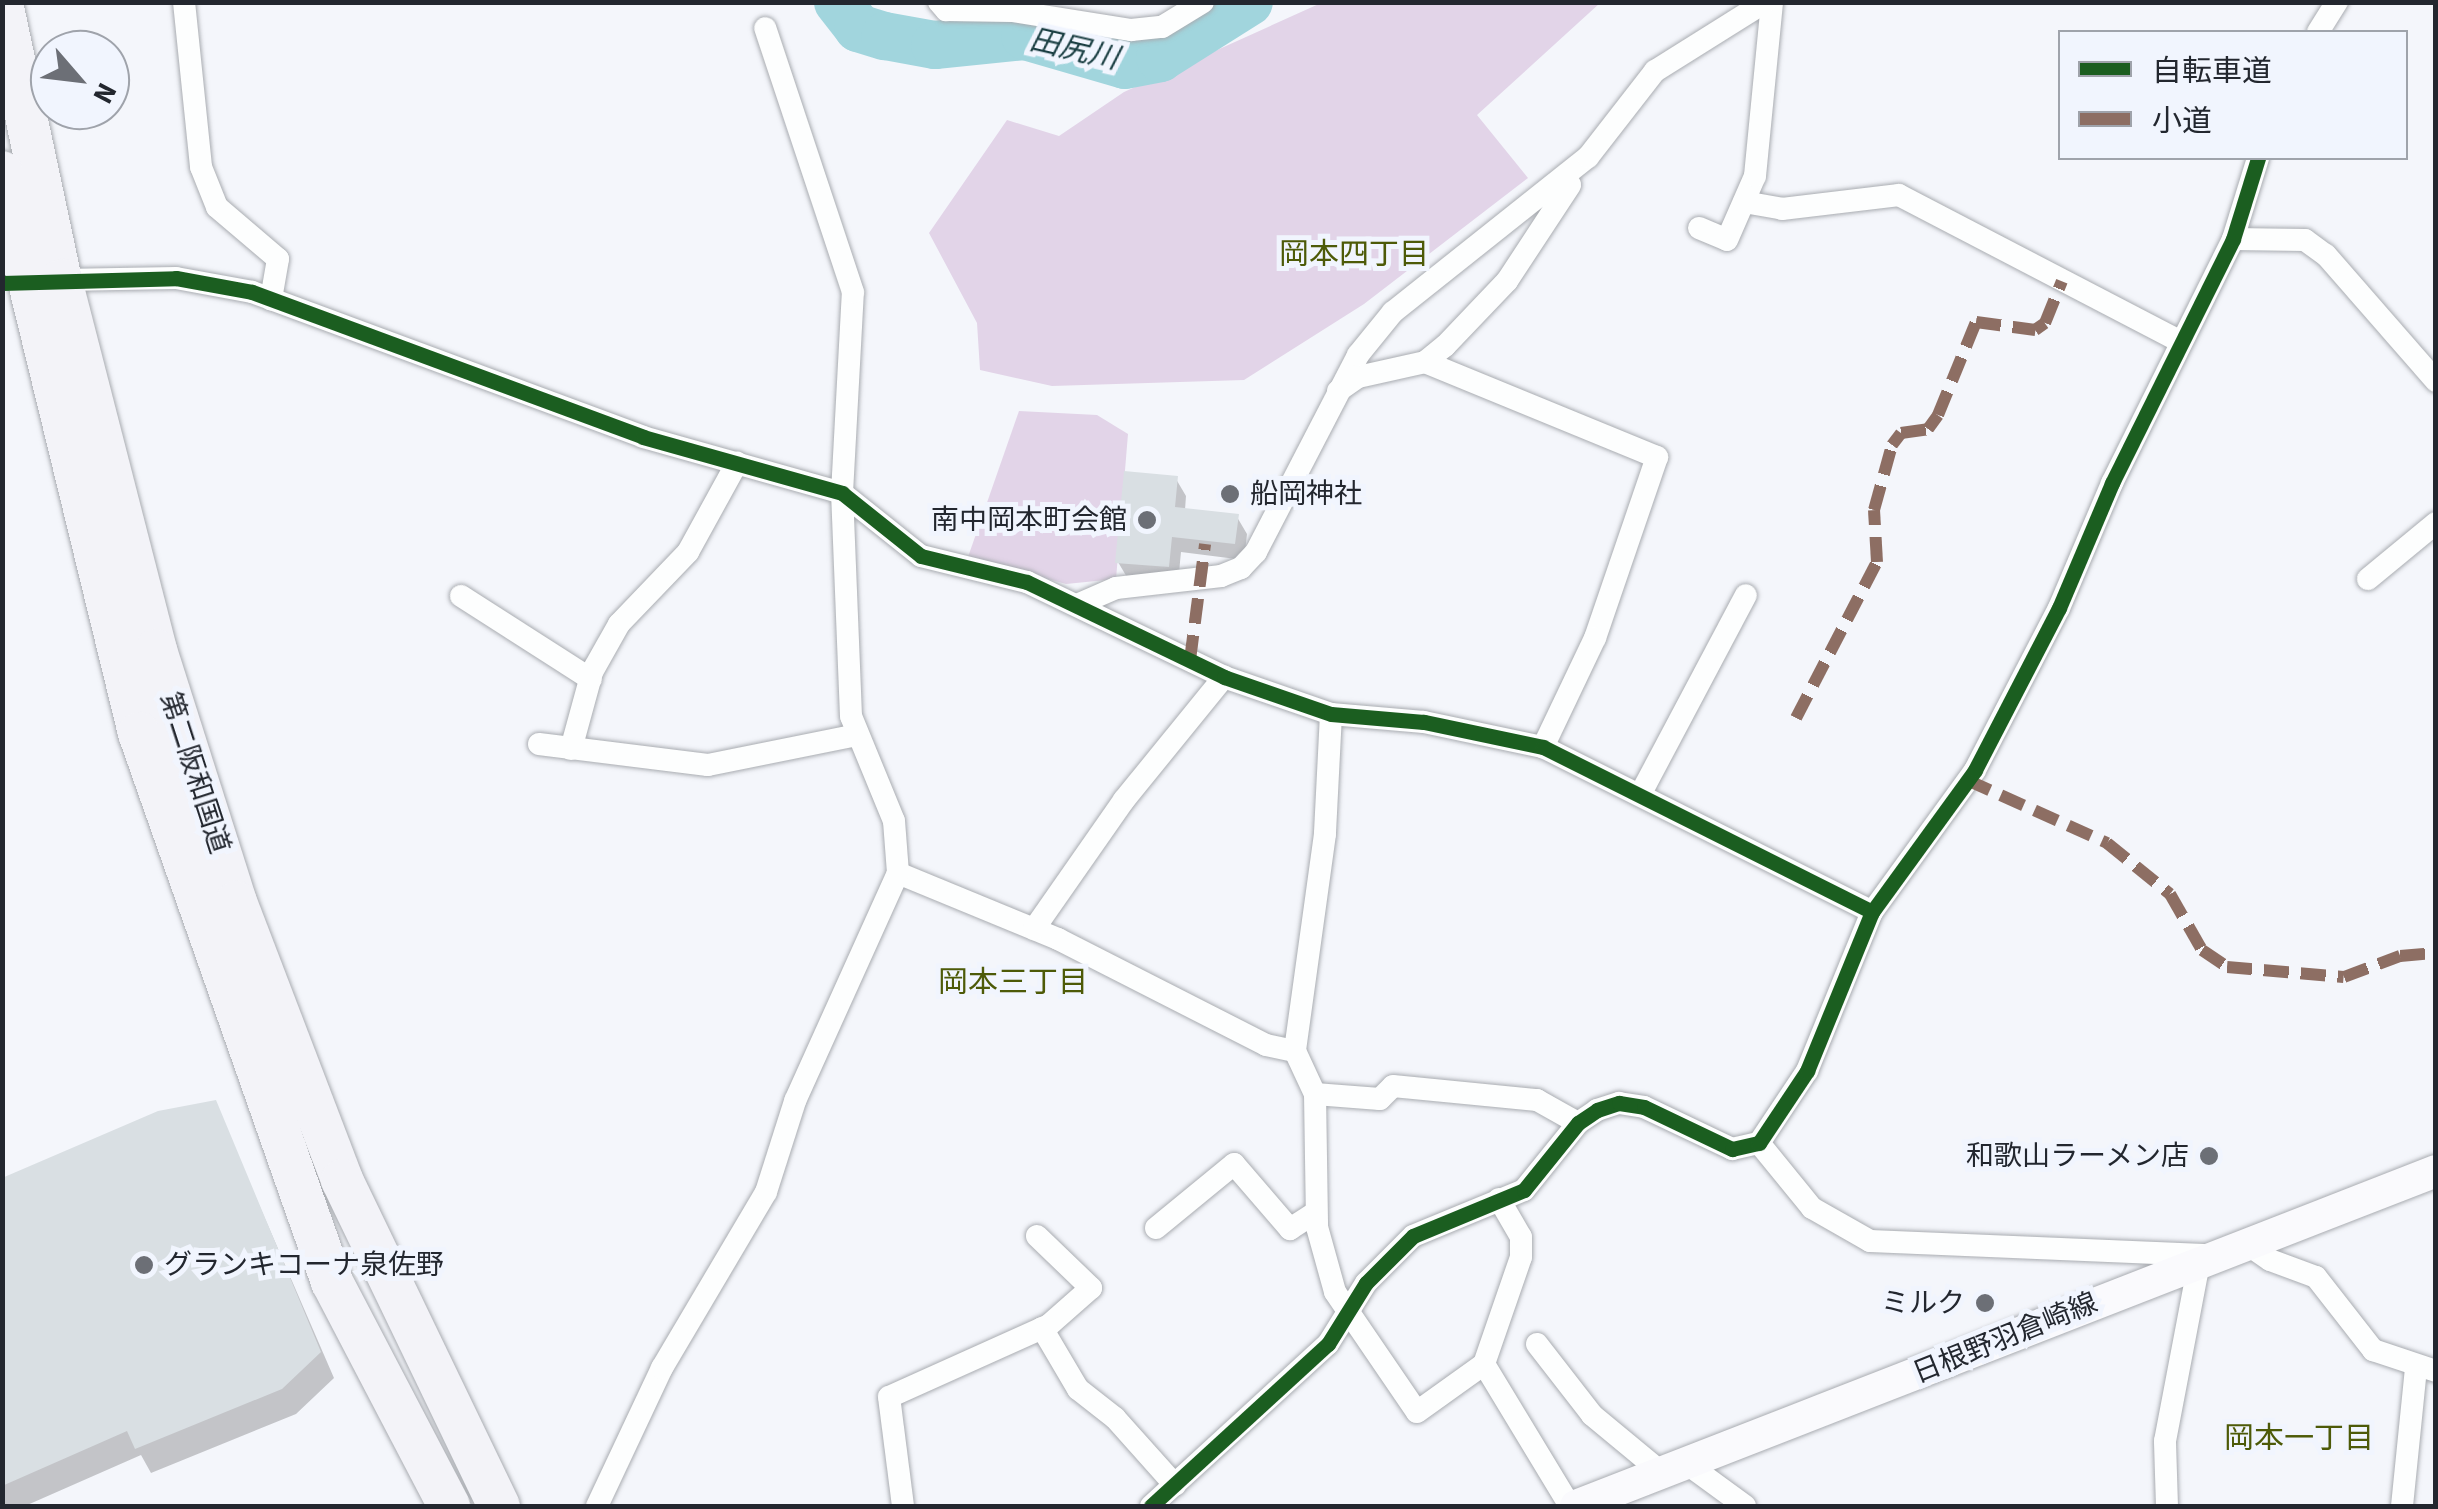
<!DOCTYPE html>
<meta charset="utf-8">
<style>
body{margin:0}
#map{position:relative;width:2438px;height:1509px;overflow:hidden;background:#f4f6fb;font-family:"Source Sans 3","Noto Sans JP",sans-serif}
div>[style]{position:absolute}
.green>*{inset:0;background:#e2d4e8}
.shadow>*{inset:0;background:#0003}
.river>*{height:48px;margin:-24px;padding:0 24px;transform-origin:24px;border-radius:24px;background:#a1d5dd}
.building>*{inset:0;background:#d9dfe3}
.roads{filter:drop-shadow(0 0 2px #a9acb1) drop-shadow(0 0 2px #a9acb1)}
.street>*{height:22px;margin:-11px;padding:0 11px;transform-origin:11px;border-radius:11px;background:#fdfefe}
.secondary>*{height:32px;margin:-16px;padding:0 16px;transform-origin:16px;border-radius:16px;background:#fafafd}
.highway>*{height:42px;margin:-21px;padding:0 21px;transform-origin:21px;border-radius:21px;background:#f3f3f8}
.quiet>*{height:12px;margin-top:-6px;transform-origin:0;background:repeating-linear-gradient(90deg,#8d6e63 0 25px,transparent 0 37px)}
.cycleway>*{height:15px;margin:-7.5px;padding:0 7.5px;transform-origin:7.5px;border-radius:7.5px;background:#1b5e20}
.dots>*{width:28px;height:28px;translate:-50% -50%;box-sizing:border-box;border:5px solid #f1f5fe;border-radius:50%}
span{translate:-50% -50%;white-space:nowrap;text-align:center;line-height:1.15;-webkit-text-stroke:10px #f1f5fe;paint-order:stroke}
.poi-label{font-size:28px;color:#23272f}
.left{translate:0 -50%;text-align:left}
.right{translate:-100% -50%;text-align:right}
.street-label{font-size:28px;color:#23272f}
.water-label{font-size:30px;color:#1b3f43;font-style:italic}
.neighbourhood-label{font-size:30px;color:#4d5a08}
.frame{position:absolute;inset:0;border:5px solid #23272f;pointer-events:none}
.legend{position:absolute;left:2058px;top:30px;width:350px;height:130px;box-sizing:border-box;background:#f1f5fe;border:2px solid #9fa3ab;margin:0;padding:12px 18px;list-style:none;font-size:30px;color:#23272f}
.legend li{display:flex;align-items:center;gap:20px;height:50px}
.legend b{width:50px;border:2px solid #9fa3ab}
.north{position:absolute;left:30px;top:30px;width:100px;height:100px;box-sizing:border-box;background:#f1f5fe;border:2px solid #9fa3ab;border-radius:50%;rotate:118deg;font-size:28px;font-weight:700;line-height:40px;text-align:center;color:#23272f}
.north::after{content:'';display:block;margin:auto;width:35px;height:45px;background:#6c6f76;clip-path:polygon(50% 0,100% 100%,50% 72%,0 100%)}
</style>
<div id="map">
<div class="green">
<div style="clip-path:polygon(1321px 3px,1600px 3px,1477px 115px,1528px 178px,1364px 304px,1244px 380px,1052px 386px,980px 370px,977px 323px,929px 233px,1007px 120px,1059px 136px,1124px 92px)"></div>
<div style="clip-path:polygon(1019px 411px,1097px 415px,1128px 434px,1116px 579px,1066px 584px,968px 557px)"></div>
</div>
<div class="shadow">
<div style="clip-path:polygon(1176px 479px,1186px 496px,1185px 510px,1237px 517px,1247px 534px,1244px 560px,1181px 552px,1178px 583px,1128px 579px,1118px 562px)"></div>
<div style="clip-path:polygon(215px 1103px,334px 1378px,296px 1414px,151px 1473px,141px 1455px,25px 1506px,2px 1506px,2px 1181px)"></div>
</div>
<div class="river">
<div style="left:838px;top:2px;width:33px;rotate:52deg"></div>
<div style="left:858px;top:28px;width:28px;rotate:17deg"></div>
<div style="left:885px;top:36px;width:51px;rotate:10.2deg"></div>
<div style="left:935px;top:45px;width:90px;rotate:-5.7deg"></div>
<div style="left:1025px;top:36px;width:104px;rotate:16.2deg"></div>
<div style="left:1125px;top:65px;width:36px;rotate:-11deg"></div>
<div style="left:1160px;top:58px;width:105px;rotate:-32.2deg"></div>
</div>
<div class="building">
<div style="clip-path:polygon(1124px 471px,1178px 476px,1175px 507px,1239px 514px,1235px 544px,1172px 537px,1169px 567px,1115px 563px)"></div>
<div style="clip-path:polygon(216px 1100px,321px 1352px,282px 1389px,135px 1449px,127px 1431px,2px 1486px,2px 1178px,158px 1111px)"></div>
</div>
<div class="roads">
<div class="street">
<div style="left:184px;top:2px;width:166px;rotate:84.1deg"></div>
<div style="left:201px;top:167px;width:43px;rotate:68.2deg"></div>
<div style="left:217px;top:207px;width:80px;rotate:40.4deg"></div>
<div style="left:278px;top:259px;width:41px;rotate:99.9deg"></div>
<div style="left:939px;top:2px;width:11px;rotate:49deg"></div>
<div style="left:946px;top:10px;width:66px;rotate:0.9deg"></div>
<div style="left:1012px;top:11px;width:121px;rotate:9.1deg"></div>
<div style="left:1131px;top:30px;width:31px;rotate:-6deg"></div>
<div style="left:1162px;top:27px;width:48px;rotate:-31.4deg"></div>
<div style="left:2318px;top:32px;width:36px;rotate:-58deg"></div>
<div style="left:1744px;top:202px;width:39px;rotate:10deg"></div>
<div style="left:1782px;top:209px;width:118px;rotate:-6.8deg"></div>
<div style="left:1899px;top:195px;width:318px;rotate:27.5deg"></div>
<div style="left:1699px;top:228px;width:30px;rotate:23deg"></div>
<div style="left:1727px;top:240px;width:70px;rotate:-66.4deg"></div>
<div style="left:1755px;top:176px;width:175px;rotate:-84.4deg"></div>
<div style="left:2233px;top:239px;width:72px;rotate:0.8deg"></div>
<div style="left:2305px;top:240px;width:26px;rotate:36deg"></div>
<div style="left:2326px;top:255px;width:167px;rotate:48.9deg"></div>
<div style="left:61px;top:280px;width:115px;rotate:-1deg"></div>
<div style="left:176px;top:278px;width:77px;rotate:10.4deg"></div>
<div style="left:252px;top:292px;width:417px;rotate:20.3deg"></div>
<div style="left:643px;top:437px;width:207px;rotate:15.7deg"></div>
<div style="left:842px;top:493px;width:101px;rotate:38.6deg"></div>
<div style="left:921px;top:556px;width:109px;rotate:13.8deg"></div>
<div style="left:1027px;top:582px;width:219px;rotate:25.7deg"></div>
<div style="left:1224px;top:677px;width:113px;rotate:19.1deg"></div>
<div style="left:1331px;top:714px;width:93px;rotate:4.9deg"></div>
<div style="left:1424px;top:722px;width:122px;rotate:11.9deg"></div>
<div style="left:1543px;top:747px;width:368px;rotate:26.6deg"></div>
<div style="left:1425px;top:362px;width:251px;rotate:22.3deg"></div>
<div style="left:1657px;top:457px;width:191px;rotate:108.9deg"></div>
<div style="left:1595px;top:638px;width:121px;rotate:115.5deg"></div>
<div style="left:1338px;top:391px;width:24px;rotate:-35deg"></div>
<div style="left:1358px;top:377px;width:69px;rotate:-12.6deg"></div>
<div style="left:1425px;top:362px;width:26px;rotate:-39deg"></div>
<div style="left:1445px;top:346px;width:90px;rotate:-46.4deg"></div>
<div style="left:1507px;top:281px;width:115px;rotate:-56.7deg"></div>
<div style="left:2368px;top:579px;width:88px;rotate:-39.5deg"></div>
<div style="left:461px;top:596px;width:154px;rotate:32.6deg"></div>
<div style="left:1079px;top:604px;width:40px;rotate:-23.4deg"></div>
<div style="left:1116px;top:588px;width:106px;rotate:-6.5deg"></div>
<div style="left:1221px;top:576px;width:22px;rotate:-22deg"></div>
<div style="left:1241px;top:568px;width:22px;rotate:-47deg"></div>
<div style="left:1256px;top:552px;width:222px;rotate:-62.6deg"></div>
<div style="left:1358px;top:355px;width:55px;rotate:-50.9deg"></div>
<div style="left:1393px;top:312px;width:249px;rotate:-38.5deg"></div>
<div style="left:1588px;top:157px;width:109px;rotate:-52.1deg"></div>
<div style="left:1655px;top:71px;width:130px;rotate:-32.1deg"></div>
<div style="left:1331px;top:714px;width:120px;rotate:92.9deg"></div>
<div style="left:1325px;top:834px;width:219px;rotate:97.9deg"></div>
<div style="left:1295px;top:1051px;width:47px;rotate:65.1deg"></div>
<div style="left:1315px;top:1094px;width:65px;rotate:4.4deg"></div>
<div style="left:1380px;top:1099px;width:18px;rotate:-45deg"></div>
<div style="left:1393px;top:1086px;width:145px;rotate:5.6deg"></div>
<div style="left:1537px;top:1100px;width:47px;rotate:29.3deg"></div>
<div style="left:539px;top:744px;width:170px;rotate:7.1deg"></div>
<div style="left:708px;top:765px;width:152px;rotate:-11.4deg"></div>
<div style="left:571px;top:749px;width:80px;rotate:-74.7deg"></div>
<div style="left:592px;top:672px;width:55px;rotate:-60.6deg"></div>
<div style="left:619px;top:624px;width:100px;rotate:-46.2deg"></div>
<div style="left:688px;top:552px;width:102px;rotate:-61.2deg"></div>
<div style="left:1640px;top:795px;width:226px;rotate:-62.1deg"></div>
<div style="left:898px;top:873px;width:173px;rotate:22.4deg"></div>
<div style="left:1058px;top:939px;width:233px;rotate:27deg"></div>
<div style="left:1266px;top:1045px;width:30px;rotate:12deg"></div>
<div style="left:1034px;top:929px;width:157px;rotate:-55.1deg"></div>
<div style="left:1124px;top:800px;width:159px;rotate:-50.9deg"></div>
<div style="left:1315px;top:1094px;width:133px;rotate:89.1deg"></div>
<div style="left:1317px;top:1227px;width:67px;rotate:74.5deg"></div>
<div style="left:1335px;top:1292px;width:145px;rotate:55.7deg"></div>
<div style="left:1417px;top:1412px;width:82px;rotate:-35.6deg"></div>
<div style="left:1484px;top:1364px;width:113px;rotate:-70.9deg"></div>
<div style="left:1521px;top:1257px;width:20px;rotate:-90deg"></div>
<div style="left:1521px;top:1237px;width:44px;rotate:-120.1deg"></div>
<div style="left:1759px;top:1143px;width:84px;rotate:50.8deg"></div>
<div style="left:1812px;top:1208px;width:67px;rotate:29.6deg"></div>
<div style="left:1870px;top:1241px;width:340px;rotate:2.4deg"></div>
<div style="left:1156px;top:1228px;width:101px;rotate:-39.4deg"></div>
<div style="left:1234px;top:1164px;width:86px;rotate:49.3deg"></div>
<div style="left:1290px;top:1229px;width:31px;rotate:-33deg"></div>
<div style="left:2247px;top:1244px;width:28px;rotate:35deg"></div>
<div style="left:2270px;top:1260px;width:49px;rotate:20.3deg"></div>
<div style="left:2316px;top:1277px;width:93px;rotate:52deg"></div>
<div style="left:2373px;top:1350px;width:66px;rotate:18.4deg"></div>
<div style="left:1042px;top:1328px;width:71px;rotate:59.5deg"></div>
<div style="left:1078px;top:1389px;width:47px;rotate:38.1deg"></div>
<div style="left:1115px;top:1418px;width:90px;rotate:48.2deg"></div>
<div style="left:1537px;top:1344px;width:90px;rotate:52.2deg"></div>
<div style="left:1592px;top:1415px;width:91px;rotate:39.6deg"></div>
<div style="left:1484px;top:1364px;width:166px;rotate:58.8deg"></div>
<div style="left:1686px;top:1463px;width:73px;rotate:36.1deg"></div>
<div style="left:597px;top:1506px;width:153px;rotate:-64.8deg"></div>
<div style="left:662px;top:1368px;width:204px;rotate:-59.4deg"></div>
<div style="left:766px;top:1192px;width:96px;rotate:-72.3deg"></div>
<div style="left:795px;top:1101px;width:250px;rotate:-65.7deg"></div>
<div style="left:898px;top:873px;width:52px;rotate:-94.4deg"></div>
<div style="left:894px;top:821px;width:113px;rotate:-112.3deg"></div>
<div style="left:851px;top:716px;width:223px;rotate:-92.3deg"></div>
<div style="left:842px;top:493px;width:201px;rotate:-86.9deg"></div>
<div style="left:853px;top:292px;width:278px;rotate:-108.4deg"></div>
<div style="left:903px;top:1506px;width:110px;rotate:-97.3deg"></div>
<div style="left:889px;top:1397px;width:175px;rotate:-24.2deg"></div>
<div style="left:1049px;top:1325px;width:56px;rotate:-41.4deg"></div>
<div style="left:1091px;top:1288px;width:75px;rotate:-136.1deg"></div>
<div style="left:1151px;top:1506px;width:240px;rotate:-42.5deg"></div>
<div style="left:1328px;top:1344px;width:72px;rotate:-58.1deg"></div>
<div style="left:1366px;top:1283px;width:66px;rotate:-45deg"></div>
<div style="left:1413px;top:1236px;width:120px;rotate:-22.5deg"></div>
<div style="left:1524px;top:1190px;width:86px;rotate:-51.1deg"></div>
<div style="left:1578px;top:1123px;width:23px;rotate:-34deg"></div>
<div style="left:1597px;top:1110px;width:23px;rotate:-18deg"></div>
<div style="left:1619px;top:1103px;width:25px;rotate:9deg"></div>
<div style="left:1644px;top:1107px;width:98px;rotate:25.5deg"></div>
<div style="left:1732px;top:1149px;width:28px;rotate:-13deg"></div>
<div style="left:1759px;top:1143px;width:87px;rotate:-56.3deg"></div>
<div style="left:1807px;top:1071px;width:172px;rotate:-67.8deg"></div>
<div style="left:1872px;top:912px;width:175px;rotate:-54deg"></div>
<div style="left:1975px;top:770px;width:182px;rotate:-62.6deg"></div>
<div style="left:2059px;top:608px;width:136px;rotate:-67deg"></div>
<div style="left:2112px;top:483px;width:272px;rotate:-63.6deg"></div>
<div style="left:2233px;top:239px;width:85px;rotate:-72.8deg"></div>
<div style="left:2167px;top:1506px;width:65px;rotate:-91.8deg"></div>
<div style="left:2165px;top:1441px;width:182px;rotate:-79.2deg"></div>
<div style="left:2402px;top:1506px;width:140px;rotate:-84.2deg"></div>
</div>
<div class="secondary">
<div style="left:1576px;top:1506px;width:923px;rotate:-21.28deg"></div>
</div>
<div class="highway">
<div style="left:2px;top:3px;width:283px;rotate:78deg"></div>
<div style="left:61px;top:280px;width:382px;rotate:75.6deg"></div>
<div style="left:156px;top:650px;width:264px;rotate:72.4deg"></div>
<div style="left:236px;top:902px;width:298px;rotate:69.1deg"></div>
<div style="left:342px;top:1180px;width:362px;rotate:64.3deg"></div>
<div style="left:2px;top:172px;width:577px;rotate:76.28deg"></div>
<div style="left:139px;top:733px;width:582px;rotate:70.63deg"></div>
<div style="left:332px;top:1282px;width:253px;rotate:62.4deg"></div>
</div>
</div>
<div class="quiet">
<div style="left:1190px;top:660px;width:117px;rotate:-82.6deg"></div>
<div style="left:1796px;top:718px;width:176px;rotate:-62.6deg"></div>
<div style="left:1877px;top:562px;width:52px;rotate:-93.3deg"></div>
<div style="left:1874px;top:510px;width:67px;rotate:-74.5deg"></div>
<div style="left:1892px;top:445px;width:15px;rotate:-53deg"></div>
<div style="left:1901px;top:433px;width:27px;rotate:-8deg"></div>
<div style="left:1928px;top:429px;width:17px;rotate:-54deg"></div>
<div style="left:1938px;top:415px;width:100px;rotate:-67.8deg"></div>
<div style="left:1976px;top:322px;width:60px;rotate:7.7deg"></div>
<div style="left:2035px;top:330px;width:12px;rotate:-35deg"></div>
<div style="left:2045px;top:323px;width:45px;rotate:-68deg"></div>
<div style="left:1967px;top:780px;width:154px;rotate:24.2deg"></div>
<div style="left:2107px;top:843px;width:81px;rotate:39deg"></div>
<div style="left:2170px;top:894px;width:64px;rotate:60.3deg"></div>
<div style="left:2202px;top:950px;width:30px;rotate:34deg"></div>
<div style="left:2227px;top:967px;width:117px;rotate:4.9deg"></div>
<div style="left:2344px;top:977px;width:60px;rotate:-20.6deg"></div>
<div style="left:2400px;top:956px;width:36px;rotate:-5deg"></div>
</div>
<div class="cycleway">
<div style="left:2px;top:283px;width:174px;rotate:-1.6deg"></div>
<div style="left:176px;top:278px;width:77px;rotate:10.4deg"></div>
<div style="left:252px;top:292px;width:417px;rotate:20.3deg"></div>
<div style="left:643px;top:437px;width:207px;rotate:15.7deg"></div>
<div style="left:842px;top:493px;width:101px;rotate:38.6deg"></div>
<div style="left:921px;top:556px;width:109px;rotate:13.8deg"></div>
<div style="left:1027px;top:582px;width:219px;rotate:25.7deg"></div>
<div style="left:1224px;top:677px;width:113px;rotate:19.1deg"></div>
<div style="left:1331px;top:714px;width:93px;rotate:4.9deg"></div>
<div style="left:1424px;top:722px;width:122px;rotate:11.9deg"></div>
<div style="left:1543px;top:747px;width:368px;rotate:26.6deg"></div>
<div style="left:1151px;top:1506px;width:240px;rotate:-42.5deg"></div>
<div style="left:1328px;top:1344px;width:72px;rotate:-58.1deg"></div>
<div style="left:1366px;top:1283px;width:66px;rotate:-45deg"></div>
<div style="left:1413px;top:1236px;width:120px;rotate:-22.5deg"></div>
<div style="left:1524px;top:1190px;width:86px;rotate:-51.1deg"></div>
<div style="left:1578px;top:1123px;width:23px;rotate:-34deg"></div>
<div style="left:1597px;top:1110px;width:23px;rotate:-18deg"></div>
<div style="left:1619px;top:1103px;width:25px;rotate:9deg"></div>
<div style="left:1644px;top:1107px;width:98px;rotate:25.5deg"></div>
<div style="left:1732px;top:1149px;width:28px;rotate:-13deg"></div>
<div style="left:1759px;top:1143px;width:87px;rotate:-56.3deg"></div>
<div style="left:1807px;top:1071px;width:172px;rotate:-67.8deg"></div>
<div style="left:1872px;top:912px;width:175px;rotate:-54deg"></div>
<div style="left:1975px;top:770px;width:182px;rotate:-62.6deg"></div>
<div style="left:2059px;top:608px;width:136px;rotate:-67deg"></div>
<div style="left:2112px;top:483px;width:272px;rotate:-63.6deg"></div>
<div style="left:2233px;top:239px;width:85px;rotate:-72.8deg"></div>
</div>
<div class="dots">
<div style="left:1230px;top:494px;background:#6c6f76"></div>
<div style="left:1147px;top:520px;background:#6c6f76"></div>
<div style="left:2209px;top:1156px;background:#6c6f76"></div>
<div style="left:144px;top:1265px;background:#6c6f76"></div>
<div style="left:1985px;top:1303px;background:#6c6f76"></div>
</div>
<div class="poi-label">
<span class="left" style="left:1250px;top:494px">船岡神社</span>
<span class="right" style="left:1127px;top:520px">南中岡本町会館</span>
<span class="right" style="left:2189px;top:1156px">和歌山ラーメン店</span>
<span class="left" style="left:164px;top:1265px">グランキコーナ泉佐野</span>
<span class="right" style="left:1965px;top:1303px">ミルク</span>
</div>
<div class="street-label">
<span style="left:195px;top:773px;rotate:72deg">第二阪和国道</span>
<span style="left:2005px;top:1338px;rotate:-22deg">日根野羽倉崎線</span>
</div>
<div class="water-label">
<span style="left:1074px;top:50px;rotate:13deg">田尻川</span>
</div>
<div class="neighbourhood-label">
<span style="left:1354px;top:255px">岡本四丁目</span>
<span style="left:1013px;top:983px">岡本三丁目</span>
<span style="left:2299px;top:1439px">岡本一丁目</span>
</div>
<div class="frame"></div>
<ul class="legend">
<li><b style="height:12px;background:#1b5e20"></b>自転車道</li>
<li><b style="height:12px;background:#8d6e63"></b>小道</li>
</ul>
<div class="north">N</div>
</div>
